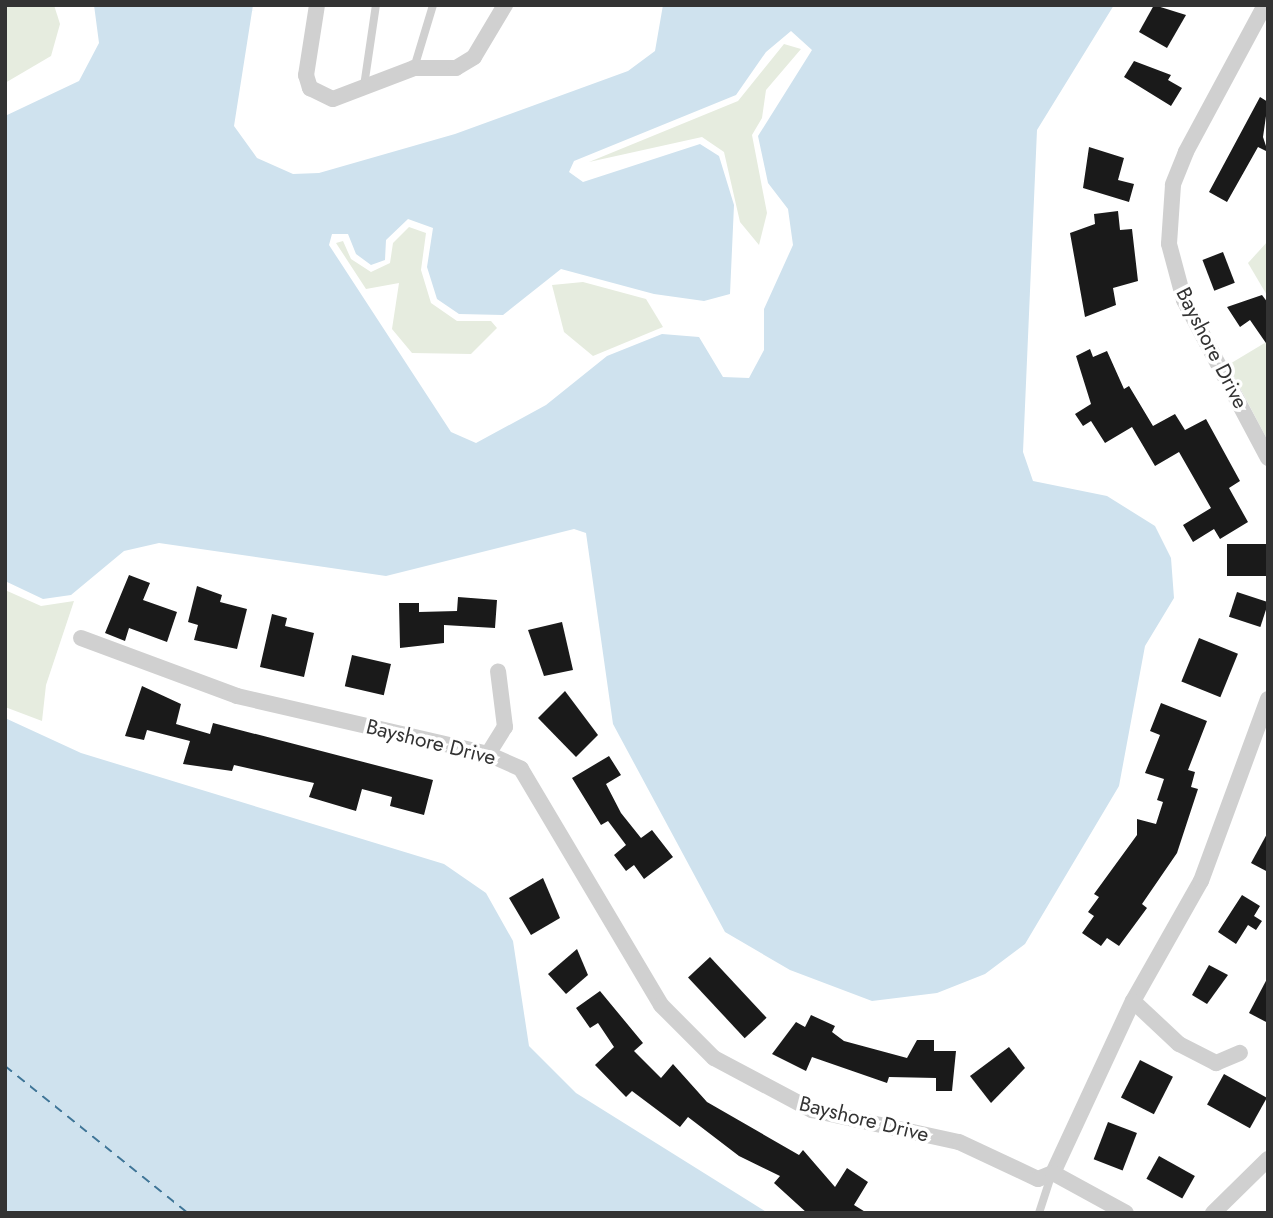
<!DOCTYPE html>
<style>
body{margin:0}
#map{position:relative;width:1273px;height:1218px;overflow:hidden;background:#fff;font-family:Jost,sans-serif}
div>[style]{position:absolute}
.green>*{inset:0;background:#e6ecdf}
.water>*{inset:0;background:#cfe2ee}
.ferry>*{height:2px;margin-top:-1px;transform-origin:0;background:repeating-linear-gradient(90deg,#3f7597 0 9px,transparent 0 16px)}
.building>*{inset:0;background:#1a1a1a;transform-origin:0 0}
.service>*{height:8px;margin:-4px;padding:0 4px;transform-origin:4px;border-radius:4px;background:#d0d0d0}
.minor>*{height:16px;margin:-8px;padding:0 8px;transform-origin:8px;border-radius:8px;background:#d0d0d0}
span{translate:-50% -50%;white-space:nowrap;text-align:center;line-height:1.15;-webkit-text-stroke:7px #fff;paint-order:stroke}
.street-label{font-size:21px;color:#333}
.frame{position:absolute;inset:0;border:7px solid #333;pointer-events:none}
</style>
<div id="map">
<div class="green">
<div style="clip-path:polygon(5px 5px,54px 5px,60px 24px,51px 56px,5px 83px)"></div>
<div style="clip-path:polygon(784px 44px,801px 49px,766px 90px,762px 118px,752px 135px,767px 213px,759px 245px,740px 222px,724px 152px,702px 137px,589px 162px,738px 101px)"></div>
<div style="clip-path:polygon(409px 227px,426px 233px,421px 270px,431px 303px,457px 321px,491px 321px,497px 328px,471px 354px,412px 353px,392px 329px,399px 283px,366px 289px,336px 243px,343px 241px,351px 259px,371px 272px,390px 263px,393px 243px)"></div>
<div style="clip-path:polygon(1268px 241px,1268px 297px,1248px 263px)"></div>
<div style="clip-path:polygon(583px 282px,646px 299px,663px 327px,593px 356px,564px 332px,552px 285px)"></div>
<div style="clip-path:polygon(1268px 341px,1268px 441px,1228px 365px)"></div>
<div style="clip-path:polygon(5px 590px,41px 606px,74px 601px,46px 685px,42px 721px,5px 707px)"></div>
</div>
<div class="water">
<div style="clip-path:polygon(evenodd,94px 5px,253px 5px,234px 126px,257px 158px,293px 174px,319px 173px,455px 134px,628px 71px,655px 51px,663px 5px,1114px 5px,1037px 130px,1023px 452px,1033px 481px,1107px 496px,1155px 526px,1171px 558px,1174px 598px,1145px 646px,1119px 786px,1025px 944px,985px 974px,937px 993px,872px 1001px,790px 970px,725px 932px,613px 724px,586px 533px,574px 529px,386px 576px,159px 543px,124px 551px,71px 595px,43px 599px,5px 581px,5px 116px,79px 81px,99px 43px,94px 5px,791px 31px,812px 50px,758px 136px,768px 183px,788px 209px,793px 245px,764px 309px,764px 350px,749px 378px,723px 377px,699px 337px,662px 334px,607px 356px,546px 405px,476px 443px,451px 432px,329px 245px,332px 234px,348px 234px,356px 254px,371px 265px,385px 260px,386px 240px,408px 219px,433px 228px,427px 267px,437px 299px,459px 314px,503px 315px,561px 269px,654px 294px,704px 301px,730px 294px,734px 205px,719px 156px,700px 144px,583px 182px,569px 172px,574px 161px,736px 95px,766px 52px,791px 31px)"></div>
<div style="clip-path:polygon(5px 718px,81px 753px,444px 864px,486px 893px,513px 941px,529px 1046px,576px 1093px,768px 1213px,5px 1213px)"></div>
</div>
<div class="ferry">
<div style="left:5px;top:1066px;width:235px;rotate:38.8deg"></div>
</div>
<div class="building">
<div style="clip-path:polygon(1154px 5px,1186px 15px,1167px 48px,1139px 32px)"></div>
<div style="clip-path:polygon(1134px 61px,1171px 75px,1168px 80px,1182px 88px,1171px 106px,1124px 77px)"></div>
<div style="clip-path:polygon(1260px 97px,1268px 102px,1263px 137px,1268px 152px,1258px 147px,1227px 202px,1209px 192px)"></div>
<div style="clip-path:polygon(1089px 147px,1124px 158px,1118px 180px,1134px 184px,1129px 202px,1083px 188px)"></div>
<div style="clip-path:polygon(1118px 211px,1120px 230px,1132px 229px,1138px 281px,1113px 288px,1116px 305px,1085px 317px,1070px 233px,1095px 224px,1094px 214px)"></div>
<div style="left:1223px;top:252px;width:33px;height:22px;rotate:69deg"></div>
<div style="clip-path:polygon(1262px 295px,1268px 303px,1268px 346px,1250px 320px,1240px 327px,1227px 307px)"></div>
<div style="clip-path:polygon(1090px 349px,1093px 357px,1107px 351px,1124px 389px,1129px 386px,1153px 426px,1175px 414px,1185px 430px,1206px 419px,1240px 481px,1229px 488px,1248px 522px,1220px 539px,1214px 529px,1193px 542px,1183px 525px,1211px 508px,1179px 452px,1155px 466px,1132px 427px,1105px 443px,1091px 421px,1083px 426px,1075px 414px,1091px 404px,1076px 356px)"></div>
<div style="left:1268px;top:544px;width:32px;height:41px;rotate:90deg"></div>
<div style="clip-path:polygon(129px 575px,150px 583px,143px 600px,177px 612px,167px 642px,129px 628px,125px 641px,105px 633px)"></div>
<div style="clip-path:polygon(197px 586px,222px 595px,220px 602px,247px 609px,237px 649px,194px 640px,198px 625px,188px 622px)"></div>
<div style="left:1237px;top:592px;width:33px;height:26px;rotate:18deg"></div>
<div style="clip-path:polygon(458px 597px,497px 600px,495px 628px,444px 625px,444px 643px,400px 648px,399px 603px,419px 603px,419px 612px,457px 611px)"></div>
<div style="clip-path:polygon(272px 614px,287px 618px,285px 626px,314px 633px,304px 677px,260px 667px)"></div>
<div style="clip-path:polygon(562px 622px,573px 670px,544px 676px,528px 630px)"></div>
<div style="left:1199px;top:638px;width:42px;height:47px;rotate:22deg"></div>
<div style="left:352px;top:655px;width:40px;height:32px;rotate:13deg"></div>
<div style="clip-path:polygon(142px 686px,181px 704px,176px 724px,210px 734px,213px 723px,433px 780px,424px 815px,390px 806px,392px 797px,362px 789px,356px 811px,309px 797px,314px 783px,234px 765px,232px 771px,183px 764px,190px 741px,147px 730px,144px 740px,125px 736px)"></div>
<div style="clip-path:polygon(565px 691px,598px 735px,576px 757px,538px 718px)"></div>
<div style="clip-path:polygon(1161px 703px,1207px 721px,1188px 770px,1195px 772px,1191px 787px,1198px 789px,1177px 853px,1142px 904px,1147px 908px,1119px 946px,1107px 938px,1101px 946px,1082px 933px,1094px 916px,1088px 912px,1099px 897px,1094px 894px,1137px 835px,1137px 819px,1156px 824px,1163px 802px,1157px 800px,1164px 779px,1145px 773px,1160px 735px,1150px 731px)"></div>
<div style="clip-path:polygon(609px 756px,621px 775px,606px 784px,621px 813px,641px 838px,652px 830px,673px 857px,644px 879px,634px 865px,626px 871px,614px 855px,626px 845px,608px 821px,601px 825px,572px 778px)"></div>
<div style="clip-path:polygon(1268px 832px,1268px 872px,1251px 863px)"></div>
<div style="clip-path:polygon(543px 878px,560px 918px,531px 935px,509px 898px)"></div>
<div style="clip-path:polygon(1242px 895px,1260px 906px,1254px 916px,1262px 921px,1256px 930px,1248px 925px,1236px 944px,1218px 932px)"></div>
<div style="clip-path:polygon(577px 949px,588px 975px,566px 994px,548px 974px)"></div>
<div style="left:710px;top:957px;width:83px;height:30px;rotate:47deg"></div>
<div style="clip-path:polygon(1209px 965px,1228px 975px,1207px 1004px,1192px 995px)"></div>
<div style="clip-path:polygon(1268px 977px,1268px 1023px,1249px 1013px)"></div>
<div style="clip-path:polygon(600px 991px,643px 1043px,634px 1051px,661px 1078px,673px 1064px,707px 1102px,799px 1155px,803px 1150px,835px 1187px,847px 1168px,868px 1182px,854px 1205px,867px 1213px,807px 1213px,774px 1183px,780px 1176px,739px 1156px,688px 1117px,680px 1127px,632px 1091px,626px 1097px,595px 1065px,614px 1047px,598px 1023px,590px 1028px,576px 1008px)"></div>
<div style="clip-path:polygon(811px 1015px,835px 1026px,832px 1032px,844px 1041px,907px 1058px,917px 1040px,934px 1040px,934px 1051px,956px 1051px,952px 1091px,936px 1091px,936px 1078px,889px 1077px,887px 1083px,812px 1057px,806px 1071px,772px 1054px,796px 1022px,805px 1027px)"></div>
<div style="clip-path:polygon(1009px 1047px,1025px 1068px,991px 1103px,970px 1076px)"></div>
<div style="left:1140px;top:1060px;width:37px;height:42px;rotate:27deg"></div>
<div style="left:1224px;top:1074px;width:49px;height:35px;rotate:29deg"></div>
<div style="left:1108px;top:1122px;width:31px;height:40px;rotate:21deg"></div>
<div style="left:1159px;top:1156px;width:41px;height:26px;rotate:29deg"></div>
</div>
<div class="service">
<div style="left:414px;top:68px;width:66px;rotate:-73.2deg"></div>
<div style="left:364px;top:86px;width:82px;rotate:-81.6deg"></div>
<div style="left:1039px;top:1213px;width:39px;rotate:-72deg"></div>
</div>
<div class="minor">
<div style="left:317px;top:5px;width:71px;rotate:98.9deg"></div>
<div style="left:306px;top:75px;width:14px;rotate:73deg"></div>
<div style="left:310px;top:88px;width:25px;rotate:26deg"></div>
<div style="left:333px;top:99px;width:87px;rotate:-20.9deg"></div>
<div style="left:414px;top:68px;width:42px"></div>
<div style="left:456px;top:68px;width:21px;rotate:-31deg"></div>
<div style="left:474px;top:57px;width:61px;rotate:-59.2deg"></div>
<div style="left:1265px;top:5px;width:167px;rotate:118.3deg"></div>
<div style="left:1186px;top:152px;width:35px;rotate:112deg"></div>
<div style="left:1173px;top:185px;width:59px;rotate:93.9deg"></div>
<div style="left:1169px;top:244px;width:58px;rotate:75deg"></div>
<div style="left:1184px;top:300px;width:179px;rotate:62deg"></div>
<div style="left:81px;top:638px;width:166px;rotate:20.4deg"></div>
<div style="left:237px;top:696px;width:258px;rotate:13deg"></div>
<div style="left:488px;top:754px;width:36px;rotate:24deg"></div>
<div style="left:521px;top:769px;width:274px;rotate:59.3deg"></div>
<div style="left:661px;top:1005px;width:75px;rotate:45deg"></div>
<div style="left:714px;top:1058px;width:111px;rotate:28deg"></div>
<div style="left:812px;top:1110px;width:150px;rotate:12.3deg"></div>
<div style="left:959px;top:1142px;width:87px;rotate:25.1deg"></div>
<div style="left:1038px;top:1179px;width:16px;rotate:-22deg"></div>
<div style="left:1053px;top:1173px;width:190px;rotate:-65.1deg"></div>
<div style="left:1133px;top:1001px;width:138px;rotate:-60.5deg"></div>
<div style="left:1201px;top:881px;width:194px;rotate:-69.8deg"></div>
<div style="left:488px;top:754px;width:32px;rotate:-58deg"></div>
<div style="left:505px;top:727px;width:56px;rotate:-97.1deg"></div>
<div style="left:1133px;top:1001px;width:63px;rotate:43.1deg"></div>
<div style="left:1179px;top:1044px;width:42px;rotate:27.2deg"></div>
<div style="left:1216px;top:1063px;width:26px;rotate:-23deg"></div>
<div style="left:1053px;top:1173px;width:83px;rotate:28.7deg"></div>
<div style="left:1213px;top:1213px;width:77px;rotate:-44.5deg"></div>
</div>
<div class="street-label">
<span style="left:1212px;top:348px;rotate:63deg">Bayshore Drive</span>
<span style="left:431px;top:742px;rotate:14deg">Bayshore Drive</span>
<span style="left:864px;top:1119px;rotate:14deg">Bayshore Drive</span>
</div>
<div class="frame"></div>
</div>
